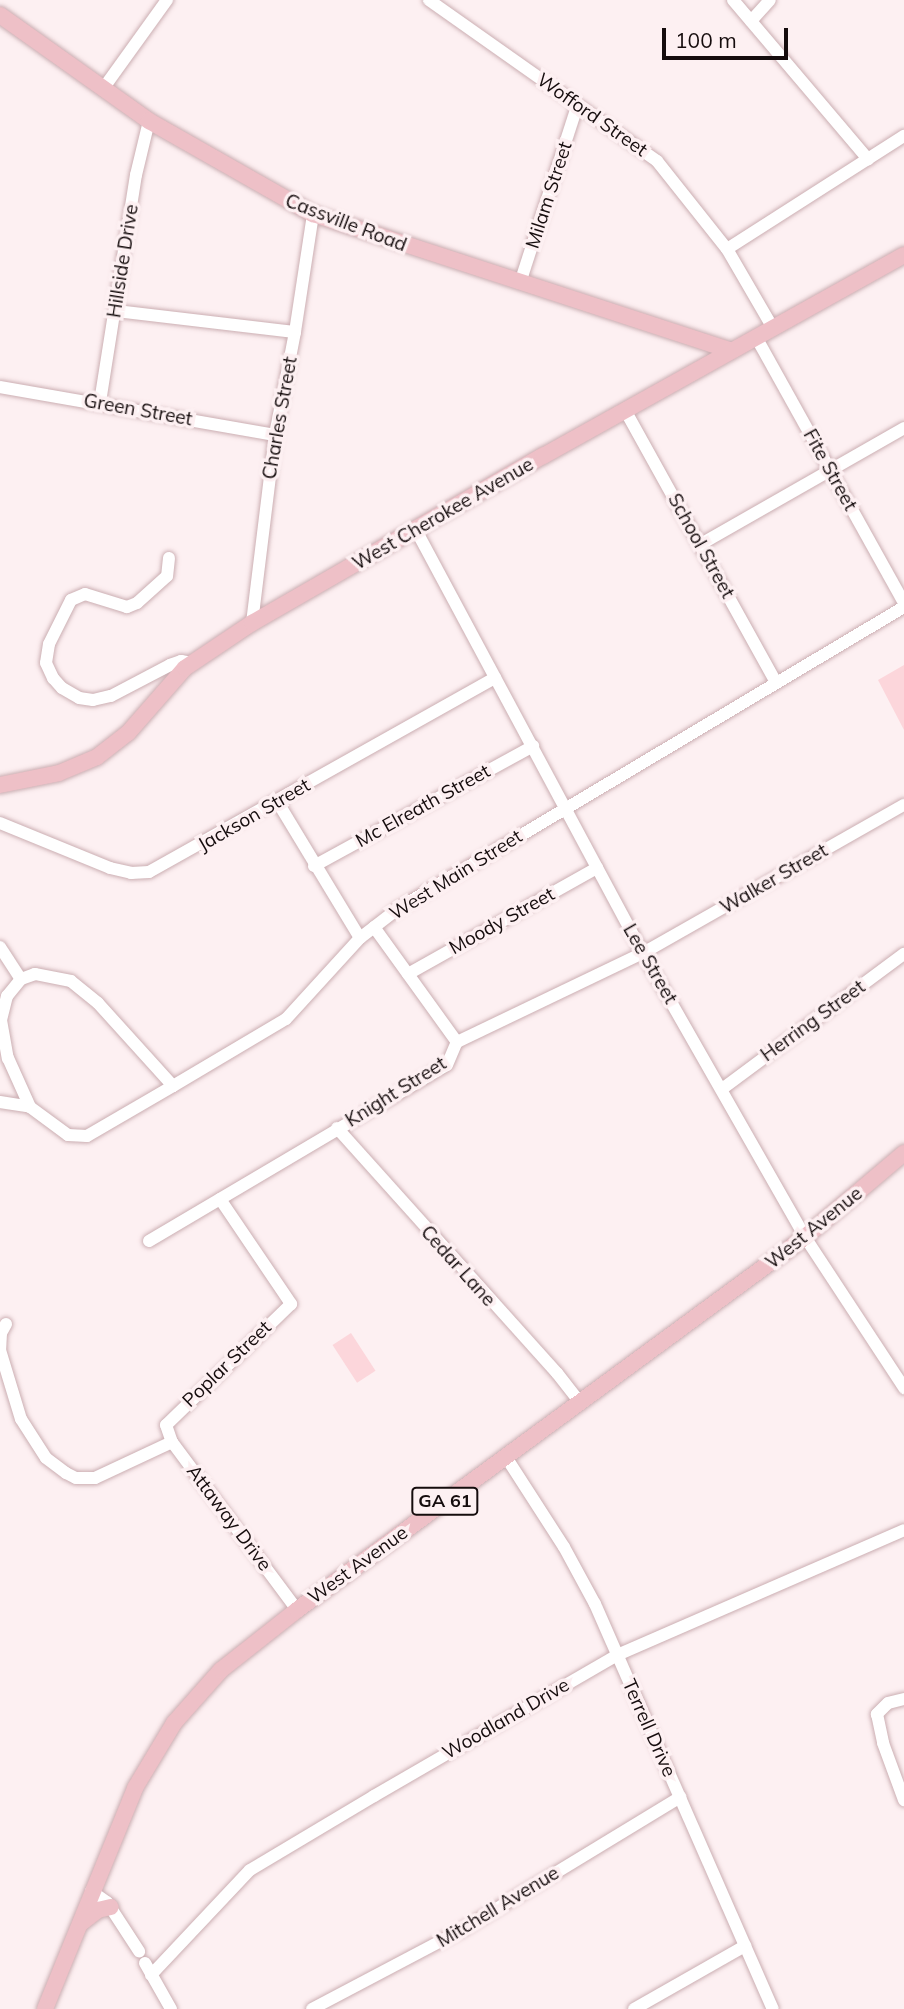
<!DOCTYPE html>
<style>
body{margin:0}
#map{position:relative;width:904px;height:2009px;overflow:hidden;background:#fdf0f2;font-family:Mulish,sans-serif}
div>[style]{position:absolute}
.green>*{inset:0;background:#fcd6db;transform-origin:0 0}
.roads{filter:drop-shadow(0 0 2px #cbaeb2) drop-shadow(0 0 2px #cbaeb2)}
.minor>*{height:12px;margin:-6px;padding:0 6px;transform-origin:6px;border-radius:6px;background:#fff}
.major>*{height:16px;margin:-8px;padding:0 8px;transform-origin:8px;border-radius:8px;background:#eec0c7}
span{translate:-50% -50%;white-space:nowrap;text-align:center;line-height:1.15;-webkit-text-stroke:7px #fdf0f2;paint-order:stroke}
.shield-label span{padding:2px 5px;background:#fdf0f2;border:2px solid;border-radius:5px;-webkit-text-stroke-width:0}
.shield-label{font-size:18px;color:#150c0d;font-weight:700}
.street-label{font-size:19px;color:#150c0d}
.scale{position:absolute;left:662px;top:28px;width:126px;height:32px;box-sizing:border-box;border:4px solid #150c0d;border-top:0;padding-left:9px;font-size:21px;line-height:24px;white-space:nowrap;color:#150c0d;-webkit-text-stroke:5px #fdf0f2;paint-order:stroke}
</style>
<div id="map">
<div class="green">
<div style="clip-path:polygon(904px 665px,904px 730px,878px 680px)"></div>
<div style="left:351px;top:1333px;width:45px;height:22px;rotate:57deg"></div>
</div>
<div class="roads">
<div class="minor">
<div style="left:429px;top:0;width:279px;rotate:35.2deg"></div>
<div style="left:657px;top:161px;width:112px;rotate:51.5deg"></div>
<div style="left:727px;top:249px;width:91px;rotate:59.8deg"></div>
<div style="left:733px;top:0;width:209px;rotate:49.7deg"></div>
<div style="left:751px;top:21px;width:28px;rotate:-48deg"></div>
<div style="left:103px;top:89px;width:110px;rotate:-54.3deg"></div>
<div style="left:727px;top:249px;width:210px;rotate:-32.6deg"></div>
<div style="left:520px;top:283px;width:186px;rotate:-72.1deg"></div>
<div style="left:116px;top:311px;width:180px;rotate:6.7deg"></div>
<div style="left:756px;top:337px;width:304px;rotate:60.9deg"></div>
<div style="left:0;top:387px;width:279px;rotate:9.9deg"></div>
<div style="left:100px;top:402px;width:230px;rotate:-81deg"></div>
<div style="left:136px;top:175px;width:56px;rotate:-76.5deg"></div>
<div style="left:625px;top:410px;width:311px;rotate:61deg"></div>
<div style="left:416px;top:530px;width:480px;rotate:61.8deg"></div>
<div style="left:643px;top:953px;width:327px;rotate:60.3deg"></div>
<div style="left:805px;top:1237px;width:181px;rotate:56.7deg"></div>
<div style="left:701px;top:544px;width:234px;rotate:-29.7deg"></div>
<div style="left:169px;top:558px;width:18px;rotate:96deg"></div>
<div style="left:167px;top:576px;width:40px;rotate:138deg"></div>
<div style="left:137px;top:603px;width:11px;rotate:158deg"></div>
<div style="left:127px;top:607px;width:44px;rotate:-162.8deg"></div>
<div style="left:85px;top:594px;width:15px;rotate:157deg"></div>
<div style="left:71px;top:600px;width:49px;rotate:116.6deg"></div>
<div style="left:49px;top:644px;width:19px;rotate:99deg"></div>
<div style="left:46px;top:663px;width:17px;rotate:65deg"></div>
<div style="left:53px;top:678px;width:13px;rotate:48deg"></div>
<div style="left:62px;top:688px;width:20px;rotate:30deg"></div>
<div style="left:79px;top:698px;width:14px;rotate:8deg"></div>
<div style="left:93px;top:700px;width:18px;rotate:-13deg"></div>
<div style="left:111px;top:696px;width:67px;rotate:-27.7deg"></div>
<div style="left:170px;top:665px;width:12px;rotate:-20deg"></div>
<div style="left:181px;top:661px;width:11px;rotate:10deg"></div>
<div style="left:252px;top:623px;width:189px;rotate:-83deg"></div>
<div style="left:275px;top:435px;width:105px;rotate:-79deg"></div>
<div style="left:295px;top:332px;width:119px;rotate:-81.3deg"></div>
<div style="left:277px;top:801px;width:160px;rotate:58.8deg"></div>
<div style="left:0;top:823px;width:119px;rotate:22.2deg"></div>
<div style="left:110px;top:868px;width:22px;rotate:13deg"></div>
<div style="left:131px;top:873px;width:18px;rotate:-3deg"></div>
<div style="left:149px;top:872px;width:397px;rotate:-29.3deg"></div>
<div style="left:314px;top:866px;width:250px;rotate:-28.7deg"></div>
<div style="left:374px;top:927px;width:142px;rotate:54.2deg"></div>
<div style="left:0;top:947px;width:38px;rotate:57deg"></div>
<div style="left:408px;top:974px;width:217px;rotate:-29.3deg"></div>
<div style="left:173px;top:1086px;width:112px;rotate:-132.1deg"></div>
<div style="left:98px;top:1003px;width:35px;rotate:-141deg"></div>
<div style="left:71px;top:981px;width:37px;rotate:-169deg"></div>
<div style="left:35px;top:974px;width:15px;rotate:160deg"></div>
<div style="left:21px;top:979px;width:22px;rotate:129deg"></div>
<div style="left:7px;top:996px;width:25px;rotate:104deg"></div>
<div style="left:1px;top:1020px;width:39px;rotate:80deg"></div>
<div style="left:8px;top:1058px;width:54px;rotate:65.8deg"></div>
<div style="left:30px;top:1107px;width:47px;rotate:36.4deg"></div>
<div style="left:68px;top:1135px;width:19px;rotate:3deg"></div>
<div style="left:87px;top:1136px;width:99px;rotate:-30.2deg"></div>
<div style="left:173px;top:1086px;width:131px;rotate:-30.7deg"></div>
<div style="left:286px;top:1019px;width:110px;rotate:-47.6deg"></div>
<div style="left:360px;top:938px;width:49px;rotate:-37.6deg"></div>
<div style="left:399px;top:908px;width:588px;rotate:-30.8deg"></div>
<div style="left:722px;top:1089px;width:227px;rotate:-36.6deg"></div>
<div style="left:0;top:1102px;width:30px;rotate:9deg"></div>
<div style="left:337px;top:1128px;width:329px;rotate:48.1deg"></div>
<div style="left:557px;top:1373px;width:37px;rotate:52deg"></div>
<div style="left:220px;top:1199px;width:127px;rotate:55.9deg"></div>
<div style="left:291px;top:1304px;width:174px;rotate:135.9deg"></div>
<div style="left:166px;top:1425px;width:18px;rotate:71deg"></div>
<div style="left:172px;top:1442px;width:209px;rotate:53.3deg"></div>
<div style="left:149px;top:1241px;width:346px;rotate:-30.6deg"></div>
<div style="left:447px;top:1065px;width:25px;rotate:-67deg"></div>
<div style="left:457px;top:1042px;width:206px;rotate:-25.6deg"></div>
<div style="left:643px;top:953px;width:300px;rotate:-29.6deg"></div>
<div style="left:6px;top:1324px;width:10px;rotate:119deg"></div>
<div style="left:1px;top:1333px;width:17px;rotate:93deg"></div>
<div style="left:0;top:1350px;width:72px;rotate:73.1deg"></div>
<div style="left:21px;top:1419px;width:46px;rotate:57.3deg"></div>
<div style="left:46px;top:1458px;width:25px;rotate:37deg"></div>
<div style="left:66px;top:1473px;width:11px;rotate:27deg"></div>
<div style="left:76px;top:1478px;width:19px"></div>
<div style="left:95px;top:1478px;width:85px;rotate:-25.1deg"></div>
<div style="left:506px;top:1457px;width:107px;rotate:57.2deg"></div>
<div style="left:564px;top:1547px;width:65px;rotate:61.5deg"></div>
<div style="left:595px;top:1604px;width:442px;rotate:66.3deg"></div>
<div style="left:904px;top:1699px;width:16px;rotate:166deg"></div>
<div style="left:888px;top:1703px;width:16px;rotate:135deg"></div>
<div style="left:877px;top:1714px;width:30px;rotate:78deg"></div>
<div style="left:883px;top:1743px;width:61px;rotate:69.8deg"></div>
<div style="left:91px;top:1891px;width:19px;rotate:35deg"></div>
<div style="left:107px;top:1902px;width:59px;rotate:56.9deg"></div>
<div style="left:145px;top:1963px;width:53px;rotate:60.5deg"></div>
<div style="left:151px;top:1975px;width:144px;rotate:-46.7deg"></div>
<div style="left:250px;top:1870px;width:144px;rotate:-30.8deg"></div>
<div style="left:374px;top:1796px;width:281px;rotate:-30.1deg"></div>
<div style="left:617px;top:1655px;width:313px;rotate:-23.5deg"></div>
<div style="left:312px;top:2009px;width:167px;rotate:-27.8deg"></div>
<div style="left:460px;top:1931px;width:258px;rotate:-31.3deg"></div>
<div style="left:634px;top:2009px;width:128px;rotate:-29.6deg"></div>
</div>
<div class="major">
<div style="left:0;top:15px;width:183px;rotate:35.4deg"></div>
<div style="left:149px;top:121px;width:189px;rotate:29.6deg"></div>
<div style="left:313px;top:214px;width:440px;rotate:18.1deg"></div>
<div style="left:0;top:785px;width:60px;rotate:-11.5deg"></div>
<div style="left:59px;top:773px;width:41px;rotate:-22.8deg"></div>
<div style="left:97px;top:757px;width:39px;rotate:-38deg"></div>
<div style="left:128px;top:733px;width:86px;rotate:-48.8deg"></div>
<div style="left:185px;top:668px;width:81px;rotate:-33.9deg"></div>
<div style="left:252px;top:623px;width:336px;rotate:-29.9deg"></div>
<div style="left:543px;top:456px;width:413px;rotate:-29.1deg"></div>
<div style="left:80px;top:1924px;width:23px;rotate:-38deg"></div>
<div style="left:98px;top:1910px;width:13px;rotate:-13deg"></div>
<div style="left:45px;top:2009px;width:239px;rotate:-67.8deg"></div>
<div style="left:135px;top:1788px;width:76px;rotate:-59deg"></div>
<div style="left:174px;top:1723px;width:71px;rotate:-48.4deg"></div>
<div style="left:221px;top:1670px;width:97px;rotate:-38.3deg"></div>
<div style="left:297px;top:1610px;width:630px;rotate:-36.29deg"></div>
<div style="left:805px;top:1237px;width:130px;rotate:-40.3deg"></div>
</div>
</div>
<div class="shield-label">
<span style="left:445px;top:1501px">GA 61</span>
</div>
<div class="street-label">
<span style="left:592px;top:115px;rotate:35deg">Wofford Street</span>
<span style="left:549px;top:195px;rotate:-72deg">Milam Street</span>
<span style="left:346px;top:223px;rotate:21deg">Cassville Road</span>
<span style="left:123px;top:261px;rotate:-81deg">Hillside Drive</span>
<span style="left:138px;top:410px;rotate:10deg">Green Street</span>
<span style="left:280px;top:418px;rotate:-80deg">Charles Street</span>
<span style="left:830px;top:470px;rotate:61deg">Fite Street</span>
<span style="left:443px;top:514px;rotate:-30deg">West Cherokee Avenue</span>
<span style="left:701px;top:546px;rotate:61deg">School Street</span>
<span style="left:423px;top:806px;rotate:-29deg">Mc Elreath Street</span>
<span style="left:254px;top:815px;rotate:-30deg">Jackson Street</span>
<span style="left:456px;top:875px;rotate:-32deg">West Main Street</span>
<span style="left:774px;top:879px;rotate:-30deg">Walker Street</span>
<span style="left:502px;top:921px;rotate:-29deg">Moody Street</span>
<span style="left:650px;top:964px;rotate:60deg">Lee Street</span>
<span style="left:813px;top:1021px;rotate:-36deg">Herring Street</span>
<span style="left:396px;top:1092px;rotate:-32deg">Knight Street</span>
<span style="left:814px;top:1228px;rotate:-39deg">West Avenue</span>
<span style="left:458px;top:1266px;rotate:48deg">Cedar Lane</span>
<span style="left:227px;top:1364px;rotate:-44deg">Poplar Street</span>
<span style="left:229px;top:1518px;rotate:53deg">Attaway Drive</span>
<span style="left:358px;top:1565px;rotate:-36deg">West Avenue</span>
<span style="left:506px;top:1719px;rotate:-30deg">Woodland Drive</span>
<span style="left:649px;top:1728px;rotate:66deg">Terrell Drive</span>
<span style="left:498px;top:1907px;rotate:-31deg">Mitchell Avenue</span>
</div>
<div class="scale">100 m</div>
</div>
